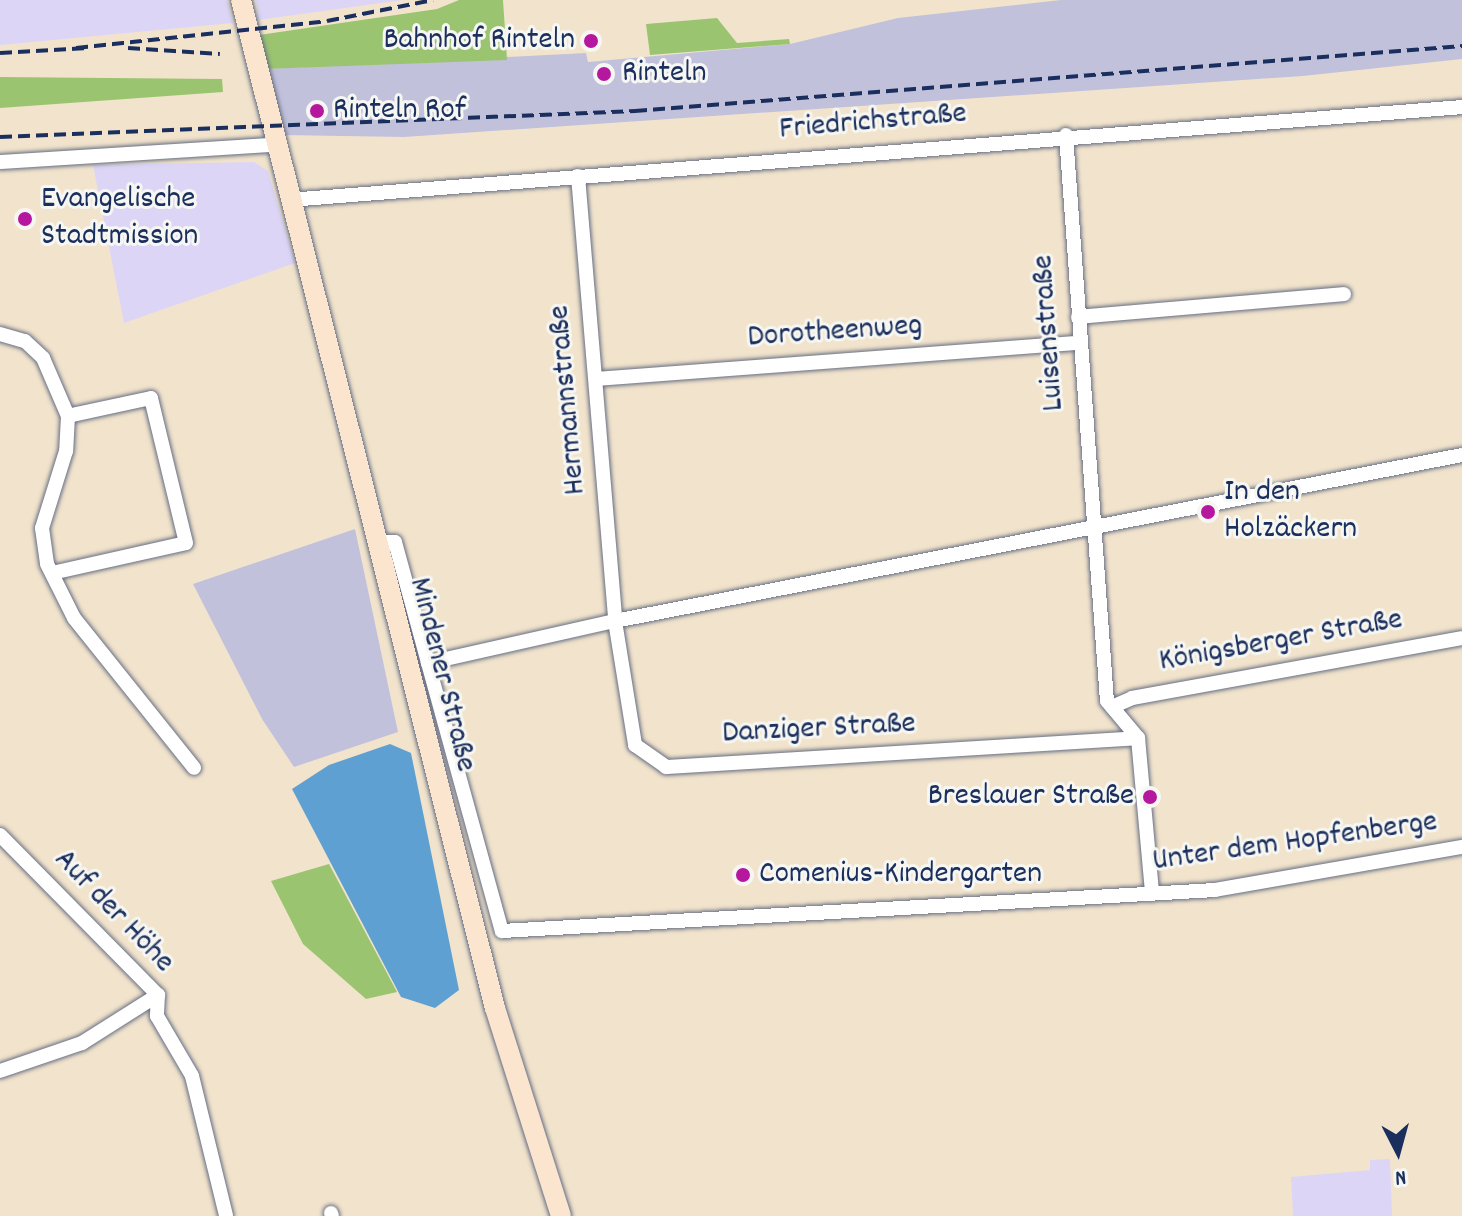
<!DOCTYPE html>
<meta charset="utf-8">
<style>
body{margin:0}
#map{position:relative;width:1462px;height:1216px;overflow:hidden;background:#f2e4cc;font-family:Dekko,sans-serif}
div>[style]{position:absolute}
.built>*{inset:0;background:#ddd5f6}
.industrial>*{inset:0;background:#c2c1dc}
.green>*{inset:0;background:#9bc471}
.water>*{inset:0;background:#5fa0d2}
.roads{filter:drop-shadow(0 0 2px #666e84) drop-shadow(0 0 2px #666e84)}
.minor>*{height:14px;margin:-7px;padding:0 7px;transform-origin:7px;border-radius:7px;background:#fff}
.secondary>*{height:20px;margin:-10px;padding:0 10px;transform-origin:10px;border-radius:10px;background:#fce5cf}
.rail>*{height:4px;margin-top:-2px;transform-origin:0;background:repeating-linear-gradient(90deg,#1b2f5e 0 12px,transparent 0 18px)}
.dots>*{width:22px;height:22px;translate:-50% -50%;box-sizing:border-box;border:4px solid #f6f6f2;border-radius:50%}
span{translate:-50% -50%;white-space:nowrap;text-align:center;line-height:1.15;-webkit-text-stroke:6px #f6f6f2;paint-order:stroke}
.poi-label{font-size:32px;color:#1b2f5e}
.right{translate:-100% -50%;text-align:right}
.left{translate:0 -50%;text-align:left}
.street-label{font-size:32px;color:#1b2f5e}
.north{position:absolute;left:1358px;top:1112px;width:80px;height:80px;-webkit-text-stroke:6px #f6f6f2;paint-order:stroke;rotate:174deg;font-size:22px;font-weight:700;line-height:32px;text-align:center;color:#1b2f5e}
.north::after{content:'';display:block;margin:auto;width:28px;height:36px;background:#1b2f5e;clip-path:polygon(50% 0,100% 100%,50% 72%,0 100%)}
</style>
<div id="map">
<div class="built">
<div style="clip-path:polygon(0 0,227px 0,233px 23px,0 45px)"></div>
<div style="clip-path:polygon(256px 0,403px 0,258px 20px)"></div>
<div style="clip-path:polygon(254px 162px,268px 171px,295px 263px,124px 323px,93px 165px)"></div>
<div style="clip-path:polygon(1390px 1159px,1392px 1216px,1293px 1216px,1291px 1177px,1370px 1170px,1370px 1160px)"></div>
</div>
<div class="industrial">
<div style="clip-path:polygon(1061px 0,1462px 0,1462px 59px,1303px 76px,404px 137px,282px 135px,266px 69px,586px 53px,588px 62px,790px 44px,898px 18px)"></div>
<div style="clip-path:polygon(355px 529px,398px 732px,294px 767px,262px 719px,193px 584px)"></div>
</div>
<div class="green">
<div style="clip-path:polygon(459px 0,503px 0,507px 60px,266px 69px,259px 35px,437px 9px)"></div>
<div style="clip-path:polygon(717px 18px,737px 43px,789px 39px,790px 44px,650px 55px,646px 24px)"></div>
<div style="clip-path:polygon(0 77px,222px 79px,223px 92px,0 108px)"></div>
<div style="clip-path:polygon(329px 864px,397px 992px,366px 999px,303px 944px,271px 881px)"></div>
</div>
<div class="water">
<div style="clip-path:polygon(390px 744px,411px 753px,459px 990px,435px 1008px,401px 997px,292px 789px,329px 765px)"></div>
</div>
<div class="roads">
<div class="minor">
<div style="left:1066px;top:135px;width:567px;rotate:85.86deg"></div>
<div style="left:1107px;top:701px;width:48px;rotate:50deg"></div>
<div style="left:1138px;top:738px;width:156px;rotate:84.8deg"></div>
<div style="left:0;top:162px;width:275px;rotate:-3.6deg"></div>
<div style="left:578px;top:176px;width:447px;rotate:85.2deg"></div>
<div style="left:615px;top:621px;width:126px;rotate:80.8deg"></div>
<div style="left:635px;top:745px;width:38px;rotate:35deg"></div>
<div style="left:666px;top:767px;width:473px;rotate:-3.5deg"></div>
<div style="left:289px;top:200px;width:1177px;rotate:-4.53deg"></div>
<div style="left:1078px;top:317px;width:267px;rotate:-4.9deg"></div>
<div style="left:0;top:334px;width:26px;rotate:16deg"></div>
<div style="left:25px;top:341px;width:25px;rotate:43deg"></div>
<div style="left:43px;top:358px;width:63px;rotate:66.7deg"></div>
<div style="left:68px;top:416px;width:35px;rotate:93deg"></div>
<div style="left:66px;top:451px;width:81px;rotate:107.3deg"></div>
<div style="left:42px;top:528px;width:36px;rotate:82deg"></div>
<div style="left:47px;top:564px;width:60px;rotate:63.4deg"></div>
<div style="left:74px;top:618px;width:192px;rotate:51.3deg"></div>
<div style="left:596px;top:379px;width:484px;rotate:-4.3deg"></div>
<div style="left:377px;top:542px;width:18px"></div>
<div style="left:395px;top:542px;width:125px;rotate:74.7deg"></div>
<div style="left:428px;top:663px;width:192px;rotate:-12.7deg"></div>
<div style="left:615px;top:621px;width:863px;rotate:-11.09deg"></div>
<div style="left:52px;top:573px;width:137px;rotate:-12.6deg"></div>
<div style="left:186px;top:543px;width:149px;rotate:-103.6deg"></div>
<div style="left:151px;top:398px;width:85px;rotate:167.8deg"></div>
<div style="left:428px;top:663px;width:278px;rotate:74.6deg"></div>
<div style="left:502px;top:931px;width:714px;rotate:-3.29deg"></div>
<div style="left:1215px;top:890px;width:251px;rotate:-9.9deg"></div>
<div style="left:1112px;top:707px;width:22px;rotate:-24deg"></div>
<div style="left:1132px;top:698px;width:335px;rotate:-10.3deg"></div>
<div style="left:0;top:835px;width:225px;rotate:45.4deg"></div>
<div style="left:158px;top:995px;width:21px;rotate:93deg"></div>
<div style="left:157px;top:1016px;width:69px;rotate:59.7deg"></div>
<div style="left:192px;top:1076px;width:144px;rotate:76.3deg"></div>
<div style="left:0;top:1071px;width:87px;rotate:-18.9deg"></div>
<div style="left:82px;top:1043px;width:90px;rotate:-32.3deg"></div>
<div style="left:331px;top:1213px;width:3px;rotate:72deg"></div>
</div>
<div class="secondary">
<div style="left:241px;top:0;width:1040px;rotate:75.86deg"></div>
<div style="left:495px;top:1008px;width:218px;rotate:72.4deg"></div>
</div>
</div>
<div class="rail">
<div style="left:76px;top:48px;width:252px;rotate:-6.1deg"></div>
<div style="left:327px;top:21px;width:108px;rotate:-11.2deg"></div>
<div style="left:128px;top:48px;width:92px;rotate:3.7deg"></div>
<div style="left:0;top:53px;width:88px;rotate:-3.3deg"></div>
<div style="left:0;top:137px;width:636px;rotate:-2.34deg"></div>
<div style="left:635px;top:111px;width:830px;rotate:-4.49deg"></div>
</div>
<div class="dots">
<div style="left:591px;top:41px;background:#b5179e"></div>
<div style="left:604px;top:74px;background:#b5179e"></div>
<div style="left:317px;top:111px;background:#b5179e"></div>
<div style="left:25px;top:219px;background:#b5179e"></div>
<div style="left:1208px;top:512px;background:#b5179e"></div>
<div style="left:1150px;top:797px;background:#b5179e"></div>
<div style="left:743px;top:875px;background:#b5179e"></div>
</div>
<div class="poi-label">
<span class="right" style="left:575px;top:41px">Bahnhof Rinteln</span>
<span class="left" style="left:622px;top:74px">Rinteln</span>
<span class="left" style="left:333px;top:111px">Rinteln Rof</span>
<span class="left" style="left:41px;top:219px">Evangelische<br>Stadtmission</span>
<span class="left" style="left:1224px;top:512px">In den<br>Holzäckern</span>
<span class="right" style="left:1134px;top:797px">Breslauer Straße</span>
<span class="left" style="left:759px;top:875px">Comenius-Kindergarten</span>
</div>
<div class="street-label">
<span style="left:873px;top:123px;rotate:-5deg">Friedrichstraße</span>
<span style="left:835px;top:333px;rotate:-4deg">Dorotheenweg</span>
<span style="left:1050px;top:333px;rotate:-94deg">Luisenstraße</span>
<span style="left:569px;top:400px;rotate:-95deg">Hermannstraße</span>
<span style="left:1281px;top:642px;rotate:-10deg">Königsberger Straße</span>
<span style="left:441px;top:675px;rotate:76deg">Mindener Straße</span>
<span style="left:819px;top:730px;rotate:-3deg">Danziger Straße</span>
<span style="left:1295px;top:843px;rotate:-8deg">Unter dem Hopfenberge</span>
<span style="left:113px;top:912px;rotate:46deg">Auf der Höhe</span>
</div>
<div class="north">N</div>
</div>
